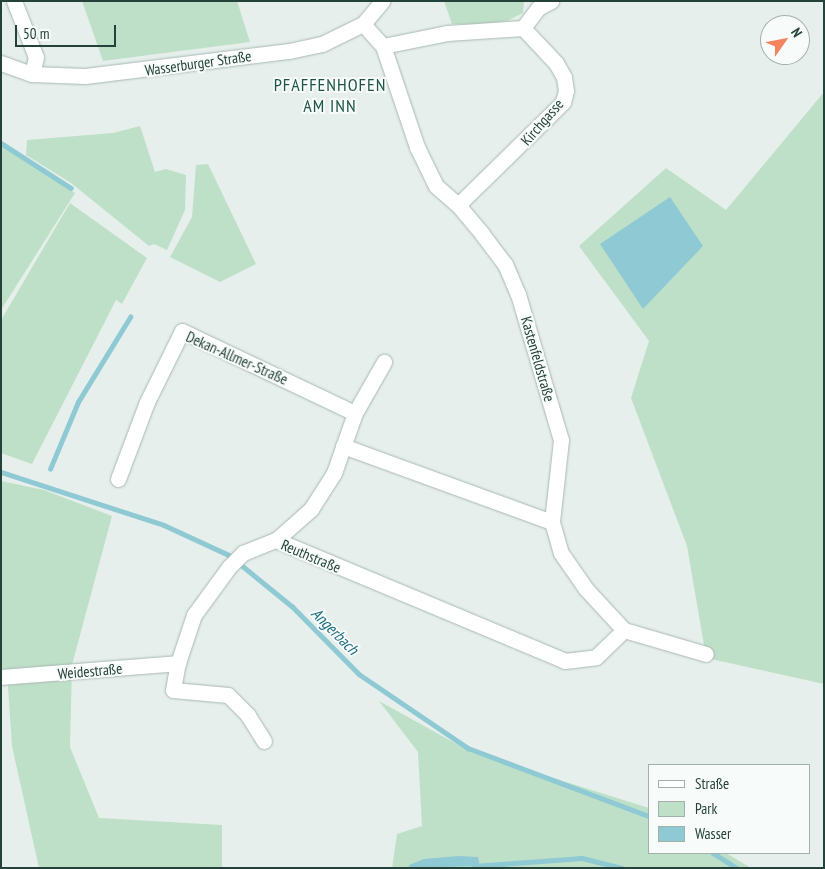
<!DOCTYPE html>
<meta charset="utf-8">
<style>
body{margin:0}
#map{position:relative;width:825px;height:869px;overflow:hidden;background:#e6efeb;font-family:"PT Sans Narrow",sans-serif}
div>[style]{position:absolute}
.green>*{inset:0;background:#bfe0c8}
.water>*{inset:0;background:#8ec9d4}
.stream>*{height:4.5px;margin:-2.25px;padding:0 2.25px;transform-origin:2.25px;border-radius:2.25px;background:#8ec9d4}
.roads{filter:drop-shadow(0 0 1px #a8b8b2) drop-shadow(0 0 1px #a8b8b2)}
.minor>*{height:15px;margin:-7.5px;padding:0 7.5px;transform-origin:7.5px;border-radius:7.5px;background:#fff}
span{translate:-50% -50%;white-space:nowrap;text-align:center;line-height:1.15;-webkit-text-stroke:4px #f7fbf9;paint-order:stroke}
.street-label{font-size:15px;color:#24423a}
.water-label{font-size:16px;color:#1c6f80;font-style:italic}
.quarter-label{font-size:18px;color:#1f5548;letter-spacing:1px}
.frame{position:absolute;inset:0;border:2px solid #24423a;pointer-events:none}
.legend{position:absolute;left:648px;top:764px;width:162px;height:90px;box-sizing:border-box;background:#f7fbf9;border:1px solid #a3b1ad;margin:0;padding:6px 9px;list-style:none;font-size:15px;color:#24423a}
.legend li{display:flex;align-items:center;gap:10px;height:25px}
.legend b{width:25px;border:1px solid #a3b1ad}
.north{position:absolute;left:760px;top:15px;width:50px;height:50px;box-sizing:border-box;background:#f7fbf9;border:1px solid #a3b1ad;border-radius:50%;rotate:57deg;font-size:14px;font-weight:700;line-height:20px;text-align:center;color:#24423a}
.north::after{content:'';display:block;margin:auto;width:18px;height:22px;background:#f4845f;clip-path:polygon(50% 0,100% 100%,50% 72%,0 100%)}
.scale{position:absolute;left:15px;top:25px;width:101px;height:22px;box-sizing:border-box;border:2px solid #24423a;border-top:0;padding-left:6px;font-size:15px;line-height:18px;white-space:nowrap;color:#24423a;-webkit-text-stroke:4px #f7fbf9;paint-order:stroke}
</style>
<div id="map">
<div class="green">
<div style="clip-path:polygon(82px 1px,237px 1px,250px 42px,103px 61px)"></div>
<div style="clip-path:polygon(444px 1px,524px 1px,523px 13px,507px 21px,475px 25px,452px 24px)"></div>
<div style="clip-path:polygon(824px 92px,824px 684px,702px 657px,705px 651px,687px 546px,631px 398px,649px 341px,579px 246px,666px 168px,726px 210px)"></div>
<div style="clip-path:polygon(140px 126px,155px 172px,166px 169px,186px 175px,185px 210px,167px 250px,154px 244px,149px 246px,71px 183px,26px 155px,27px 140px,113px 133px)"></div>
<div style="clip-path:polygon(1px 145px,75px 193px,1px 310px)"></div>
<div style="clip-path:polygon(208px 164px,256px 264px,220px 282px,170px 257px,192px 217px,196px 165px)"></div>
<div style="clip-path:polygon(70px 203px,147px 258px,122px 304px,116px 300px,32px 464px,1px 453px,1px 320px)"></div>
<div style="clip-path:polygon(1px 481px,44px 490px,112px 516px,72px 665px,70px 747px,99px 818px,222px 825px,222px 868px,39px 868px,12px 746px,7px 673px,1px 673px)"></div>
<div style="clip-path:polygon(379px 701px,471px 752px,649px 808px,649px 853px,726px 853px,751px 868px,392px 868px,397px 834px,422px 826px,418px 752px)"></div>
</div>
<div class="water">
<div style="clip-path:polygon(670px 197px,703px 246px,643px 309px,600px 244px)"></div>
<div style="clip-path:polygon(458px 856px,478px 857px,480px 866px,410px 868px,409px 865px,424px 859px)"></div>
</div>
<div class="stream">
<div style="left:1px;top:143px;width:83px;rotate:32.7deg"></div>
<div style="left:50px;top:469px;width:73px;rotate:-67.3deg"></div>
<div style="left:78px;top:402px;width:100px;rotate:-58.5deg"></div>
<div style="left:1px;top:472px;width:171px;rotate:18deg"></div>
<div style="left:164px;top:525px;width:72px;rotate:24.8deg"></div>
<div style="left:229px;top:555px;width:82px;rotate:39.1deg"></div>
<div style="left:293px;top:607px;width:94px;rotate:45.4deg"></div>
<div style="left:359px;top:674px;width:132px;rotate:34.2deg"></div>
<div style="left:468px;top:748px;width:193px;rotate:20.6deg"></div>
<div style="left:713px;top:853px;width:28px;rotate:32deg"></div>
<div style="left:474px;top:866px;width:108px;rotate:-4.2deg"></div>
<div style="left:582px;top:858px;width:41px;rotate:14deg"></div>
</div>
<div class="roads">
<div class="minor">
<div style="left:14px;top:1px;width:60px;rotate:68.6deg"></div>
<div style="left:36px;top:57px;width:17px;rotate:103deg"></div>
<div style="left:363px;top:24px;width:30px;rotate:48deg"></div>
<div style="left:383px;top:46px;width:107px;rotate:71.4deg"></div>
<div style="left:417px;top:147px;width:43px;rotate:64deg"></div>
<div style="left:436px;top:186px;width:29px;rotate:41deg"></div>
<div style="left:458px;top:205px;width:38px;rotate:50deg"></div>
<div style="left:482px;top:234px;width:38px;rotate:53deg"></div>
<div style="left:505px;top:264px;width:33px;rotate:67deg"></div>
<div style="left:518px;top:294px;width:152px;rotate:73.6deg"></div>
<div style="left:561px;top:440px;width:82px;rotate:96.3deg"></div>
<div style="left:552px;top:522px;width:32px;rotate:74deg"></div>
<div style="left:561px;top:553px;width:44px;rotate:55.2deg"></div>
<div style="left:586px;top:589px;width:56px;rotate:47.2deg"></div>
<div style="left:624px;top:630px;width:85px;rotate:16.3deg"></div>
<div style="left:383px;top:46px;width:65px;rotate:-11.5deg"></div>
<div style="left:447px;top:33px;width:76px;rotate:-3.8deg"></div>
<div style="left:523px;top:28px;width:25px;rotate:-53deg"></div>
<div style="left:538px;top:8px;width:15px;rotate:-28deg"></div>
<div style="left:1px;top:63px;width:33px;rotate:20deg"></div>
<div style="left:32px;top:74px;width:53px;rotate:2.2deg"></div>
<div style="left:85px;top:76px;width:206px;rotate:-7deg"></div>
<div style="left:289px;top:51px;width:34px;rotate:-12deg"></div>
<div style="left:322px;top:44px;width:46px;rotate:-26deg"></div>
<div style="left:363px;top:24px;width:30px;rotate:-50deg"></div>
<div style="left:458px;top:205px;width:147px;rotate:-44.4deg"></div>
<div style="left:563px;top:102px;width:11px;rotate:-75deg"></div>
<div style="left:566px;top:91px;width:14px;rotate:-98deg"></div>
<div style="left:564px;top:77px;width:16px;rotate:-120deg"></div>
<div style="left:556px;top:63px;width:48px;rotate:-133.3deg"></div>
<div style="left:343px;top:446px;width:222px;rotate:20deg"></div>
<div style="left:118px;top:479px;width:82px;rotate:-69.4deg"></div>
<div style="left:147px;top:402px;width:79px;rotate:-63.8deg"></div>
<div style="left:182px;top:331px;width:191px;rotate:25.4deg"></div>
<div style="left:276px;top:540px;width:313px;rotate:22.7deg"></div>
<div style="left:565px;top:661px;width:31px;rotate:-7deg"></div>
<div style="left:596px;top:657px;width:39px;rotate:-44deg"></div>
<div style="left:1px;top:677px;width:178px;rotate:-4.5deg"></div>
<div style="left:264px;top:741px;width:31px;rotate:-122deg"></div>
<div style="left:248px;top:715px;width:28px;rotate:-135deg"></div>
<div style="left:228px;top:695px;width:55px;rotate:-174.8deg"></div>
<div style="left:173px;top:690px;width:27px;rotate:-80deg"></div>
<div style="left:178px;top:663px;width:51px;rotate:-71.6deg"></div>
<div style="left:194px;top:615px;width:59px;rotate:-53.9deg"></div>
<div style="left:229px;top:567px;width:20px;rotate:-45deg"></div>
<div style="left:243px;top:553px;width:35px;rotate:-22deg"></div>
<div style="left:276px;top:540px;width:47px;rotate:-41.5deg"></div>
<div style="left:311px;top:509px;width:43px;rotate:-57.4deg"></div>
<div style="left:334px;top:473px;width:64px;rotate:-70.7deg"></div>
<div style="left:355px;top:413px;width:59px;rotate:-60.4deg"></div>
</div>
</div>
<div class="street-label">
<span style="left:198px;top:63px;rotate:-8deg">Wasserburger Straße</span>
<span style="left:542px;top:122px;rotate:-49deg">Kirchgasse</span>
<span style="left:237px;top:358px;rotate:24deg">Dekan-Allmer-Straße</span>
<span style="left:538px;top:359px;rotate:74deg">Kastenfeldstraße</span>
<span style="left:311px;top:556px;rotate:23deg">Reuthstraße</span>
<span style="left:90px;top:671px;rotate:-5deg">Weidestraße</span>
</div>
<div class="water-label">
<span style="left:335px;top:631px;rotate:45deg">Angerbach</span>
</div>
<div class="quarter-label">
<span style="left:330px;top:96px">PFAFFENHOFEN<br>AM INN</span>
</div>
<div class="frame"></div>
<ul class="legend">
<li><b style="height:6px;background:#fff"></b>Straße</li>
<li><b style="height:14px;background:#bfe0c8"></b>Park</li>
<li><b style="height:14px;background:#8ec9d4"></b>Wasser</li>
</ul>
<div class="north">N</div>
<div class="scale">50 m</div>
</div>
